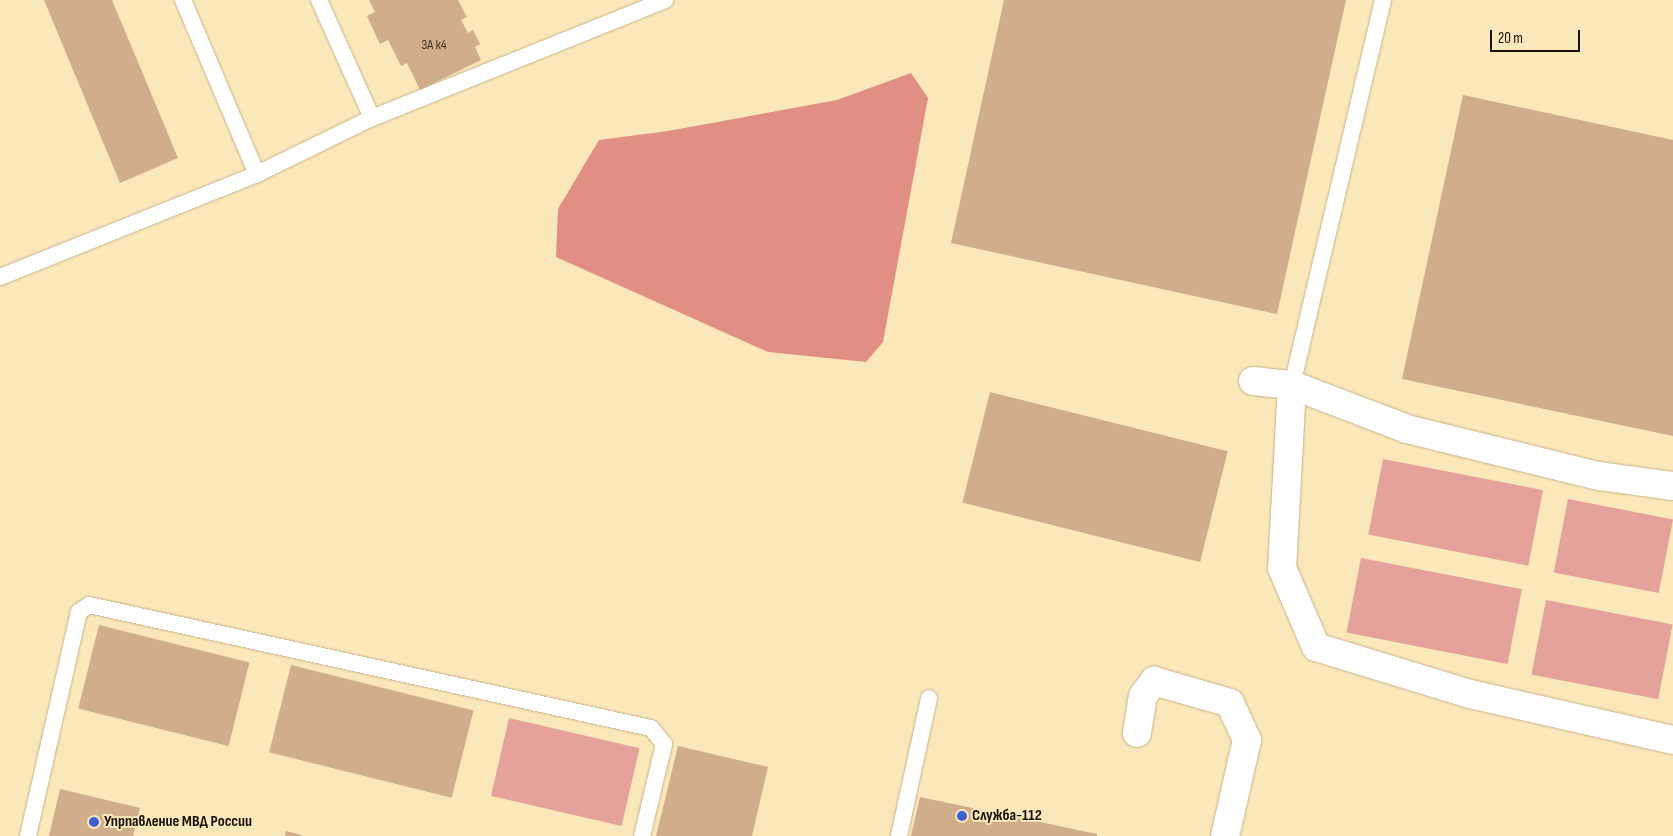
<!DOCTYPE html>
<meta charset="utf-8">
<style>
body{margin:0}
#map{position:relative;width:1673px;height:836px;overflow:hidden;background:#fae7ba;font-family:"Sofia Sans Condensed",sans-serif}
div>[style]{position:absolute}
.green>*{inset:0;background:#e5a29a;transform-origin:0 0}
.forest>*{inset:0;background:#e18e84}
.building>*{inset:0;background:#d0ad8b;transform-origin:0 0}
.roads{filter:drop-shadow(0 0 1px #c7b489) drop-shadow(0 0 1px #c7b489)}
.service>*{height:16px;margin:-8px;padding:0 8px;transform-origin:8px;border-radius:8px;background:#fff}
.minor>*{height:28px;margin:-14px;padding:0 14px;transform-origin:14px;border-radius:14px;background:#fff}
.dots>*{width:14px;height:14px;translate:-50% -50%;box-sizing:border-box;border:2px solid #fae7ba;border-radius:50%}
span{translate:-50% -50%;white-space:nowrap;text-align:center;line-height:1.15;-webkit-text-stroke:4px #fae7ba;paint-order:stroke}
.number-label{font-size:14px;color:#453724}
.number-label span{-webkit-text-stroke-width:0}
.poi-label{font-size:16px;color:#171002;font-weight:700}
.left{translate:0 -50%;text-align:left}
.scale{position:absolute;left:1490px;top:30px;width:90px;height:22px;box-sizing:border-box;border:2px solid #171002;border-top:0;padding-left:6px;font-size:15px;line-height:18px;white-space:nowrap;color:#171002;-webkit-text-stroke:4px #fae7ba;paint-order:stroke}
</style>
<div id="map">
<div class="green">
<div style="left:1383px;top:459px;width:163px;height:77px;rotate:11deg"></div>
<div style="left:1568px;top:499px;width:107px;height:75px;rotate:11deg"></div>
<div style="left:1361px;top:558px;width:164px;height:76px;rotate:11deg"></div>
<div style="left:1546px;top:600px;width:129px;height:76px;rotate:11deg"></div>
<div style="left:509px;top:718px;width:134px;height:80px;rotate:13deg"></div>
</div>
<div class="forest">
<div style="clip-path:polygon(911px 73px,928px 98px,883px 342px,866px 362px,768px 352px,556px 257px,558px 209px,599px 140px,668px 131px,837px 100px)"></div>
</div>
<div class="building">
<div style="clip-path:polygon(44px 0,112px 0,178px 158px,120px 183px)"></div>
<div style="clip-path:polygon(369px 0,458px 0,467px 17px,461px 20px,468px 33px,473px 30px,480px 44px,475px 47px,481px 60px,420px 90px,407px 63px,401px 66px,388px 40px,380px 44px,367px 16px,375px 12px)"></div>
<div style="clip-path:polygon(1004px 0,1346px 0,1277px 314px,951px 243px)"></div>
<div style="clip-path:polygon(1463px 95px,1673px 140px,1673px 436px,1402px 379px)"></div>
<div style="left:990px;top:392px;width:245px;height:114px;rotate:14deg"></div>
<div style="left:99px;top:625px;width:155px;height:86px;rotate:14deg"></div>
<div style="left:291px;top:665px;width:188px;height:90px;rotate:14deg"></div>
<div style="clip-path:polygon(678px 746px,768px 767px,752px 836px,656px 836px)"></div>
<div style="clip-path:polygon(60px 789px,140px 808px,133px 836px,49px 836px)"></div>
<div style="clip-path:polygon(920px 797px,1097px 834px,1097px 836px,911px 836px)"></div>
<div style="clip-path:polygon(286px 831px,301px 835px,301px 836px,285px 836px)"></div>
</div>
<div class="roads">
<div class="service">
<div style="left:183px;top:0;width:189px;rotate:67deg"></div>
<div style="left:319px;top:0;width:129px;rotate:65.8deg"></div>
<div style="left:0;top:277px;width:277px;rotate:-21.8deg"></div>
<div style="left:257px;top:174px;width:128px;rotate:-26deg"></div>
<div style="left:372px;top:118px;width:316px;rotate:-21.9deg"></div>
<div style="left:1292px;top:385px;width:396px;rotate:-76.7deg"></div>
<div style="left:28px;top:836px;width:230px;rotate:-77.2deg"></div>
<div style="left:79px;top:612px;width:12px;rotate:-35deg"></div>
<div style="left:89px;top:605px;width:575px;rotate:12.35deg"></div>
<div style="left:651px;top:728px;width:21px;rotate:51deg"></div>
<div style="left:664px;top:744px;width:95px;rotate:103.4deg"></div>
<div style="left:899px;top:836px;width:141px;rotate:-77.7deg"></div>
</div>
<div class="minor">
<div style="left:1253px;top:381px;width:39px;rotate:6deg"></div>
<div style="left:1292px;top:385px;width:123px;rotate:20.9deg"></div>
<div style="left:1407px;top:429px;width:198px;rotate:13.8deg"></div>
<div style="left:1599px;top:476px;width:75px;rotate:7.7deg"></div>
<div style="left:1292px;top:385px;width:183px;rotate:93.1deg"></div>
<div style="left:1282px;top:568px;width:86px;rotate:66.7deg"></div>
<div style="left:1316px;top:647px;width:161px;rotate:17deg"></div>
<div style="left:1470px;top:694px;width:208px;rotate:12.8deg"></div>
<div style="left:1137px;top:733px;width:37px;rotate:-81deg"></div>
<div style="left:1143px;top:696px;width:19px;rotate:-54deg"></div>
<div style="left:1154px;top:681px;width:79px;rotate:16.1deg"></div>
<div style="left:1230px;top:703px;width:41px;rotate:65.3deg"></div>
<div style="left:1247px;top:740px;width:98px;rotate:102.9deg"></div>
</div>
</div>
<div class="dots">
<div style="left:962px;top:816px;background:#3d60d2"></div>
<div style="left:94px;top:822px;background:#3d60d2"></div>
</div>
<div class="number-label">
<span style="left:434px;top:45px">3А к4</span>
</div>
<div class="poi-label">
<span class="left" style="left:972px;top:816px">Служба-112</span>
<span class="left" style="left:104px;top:822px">Упрпавление МВД России</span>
</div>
<div class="scale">20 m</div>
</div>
